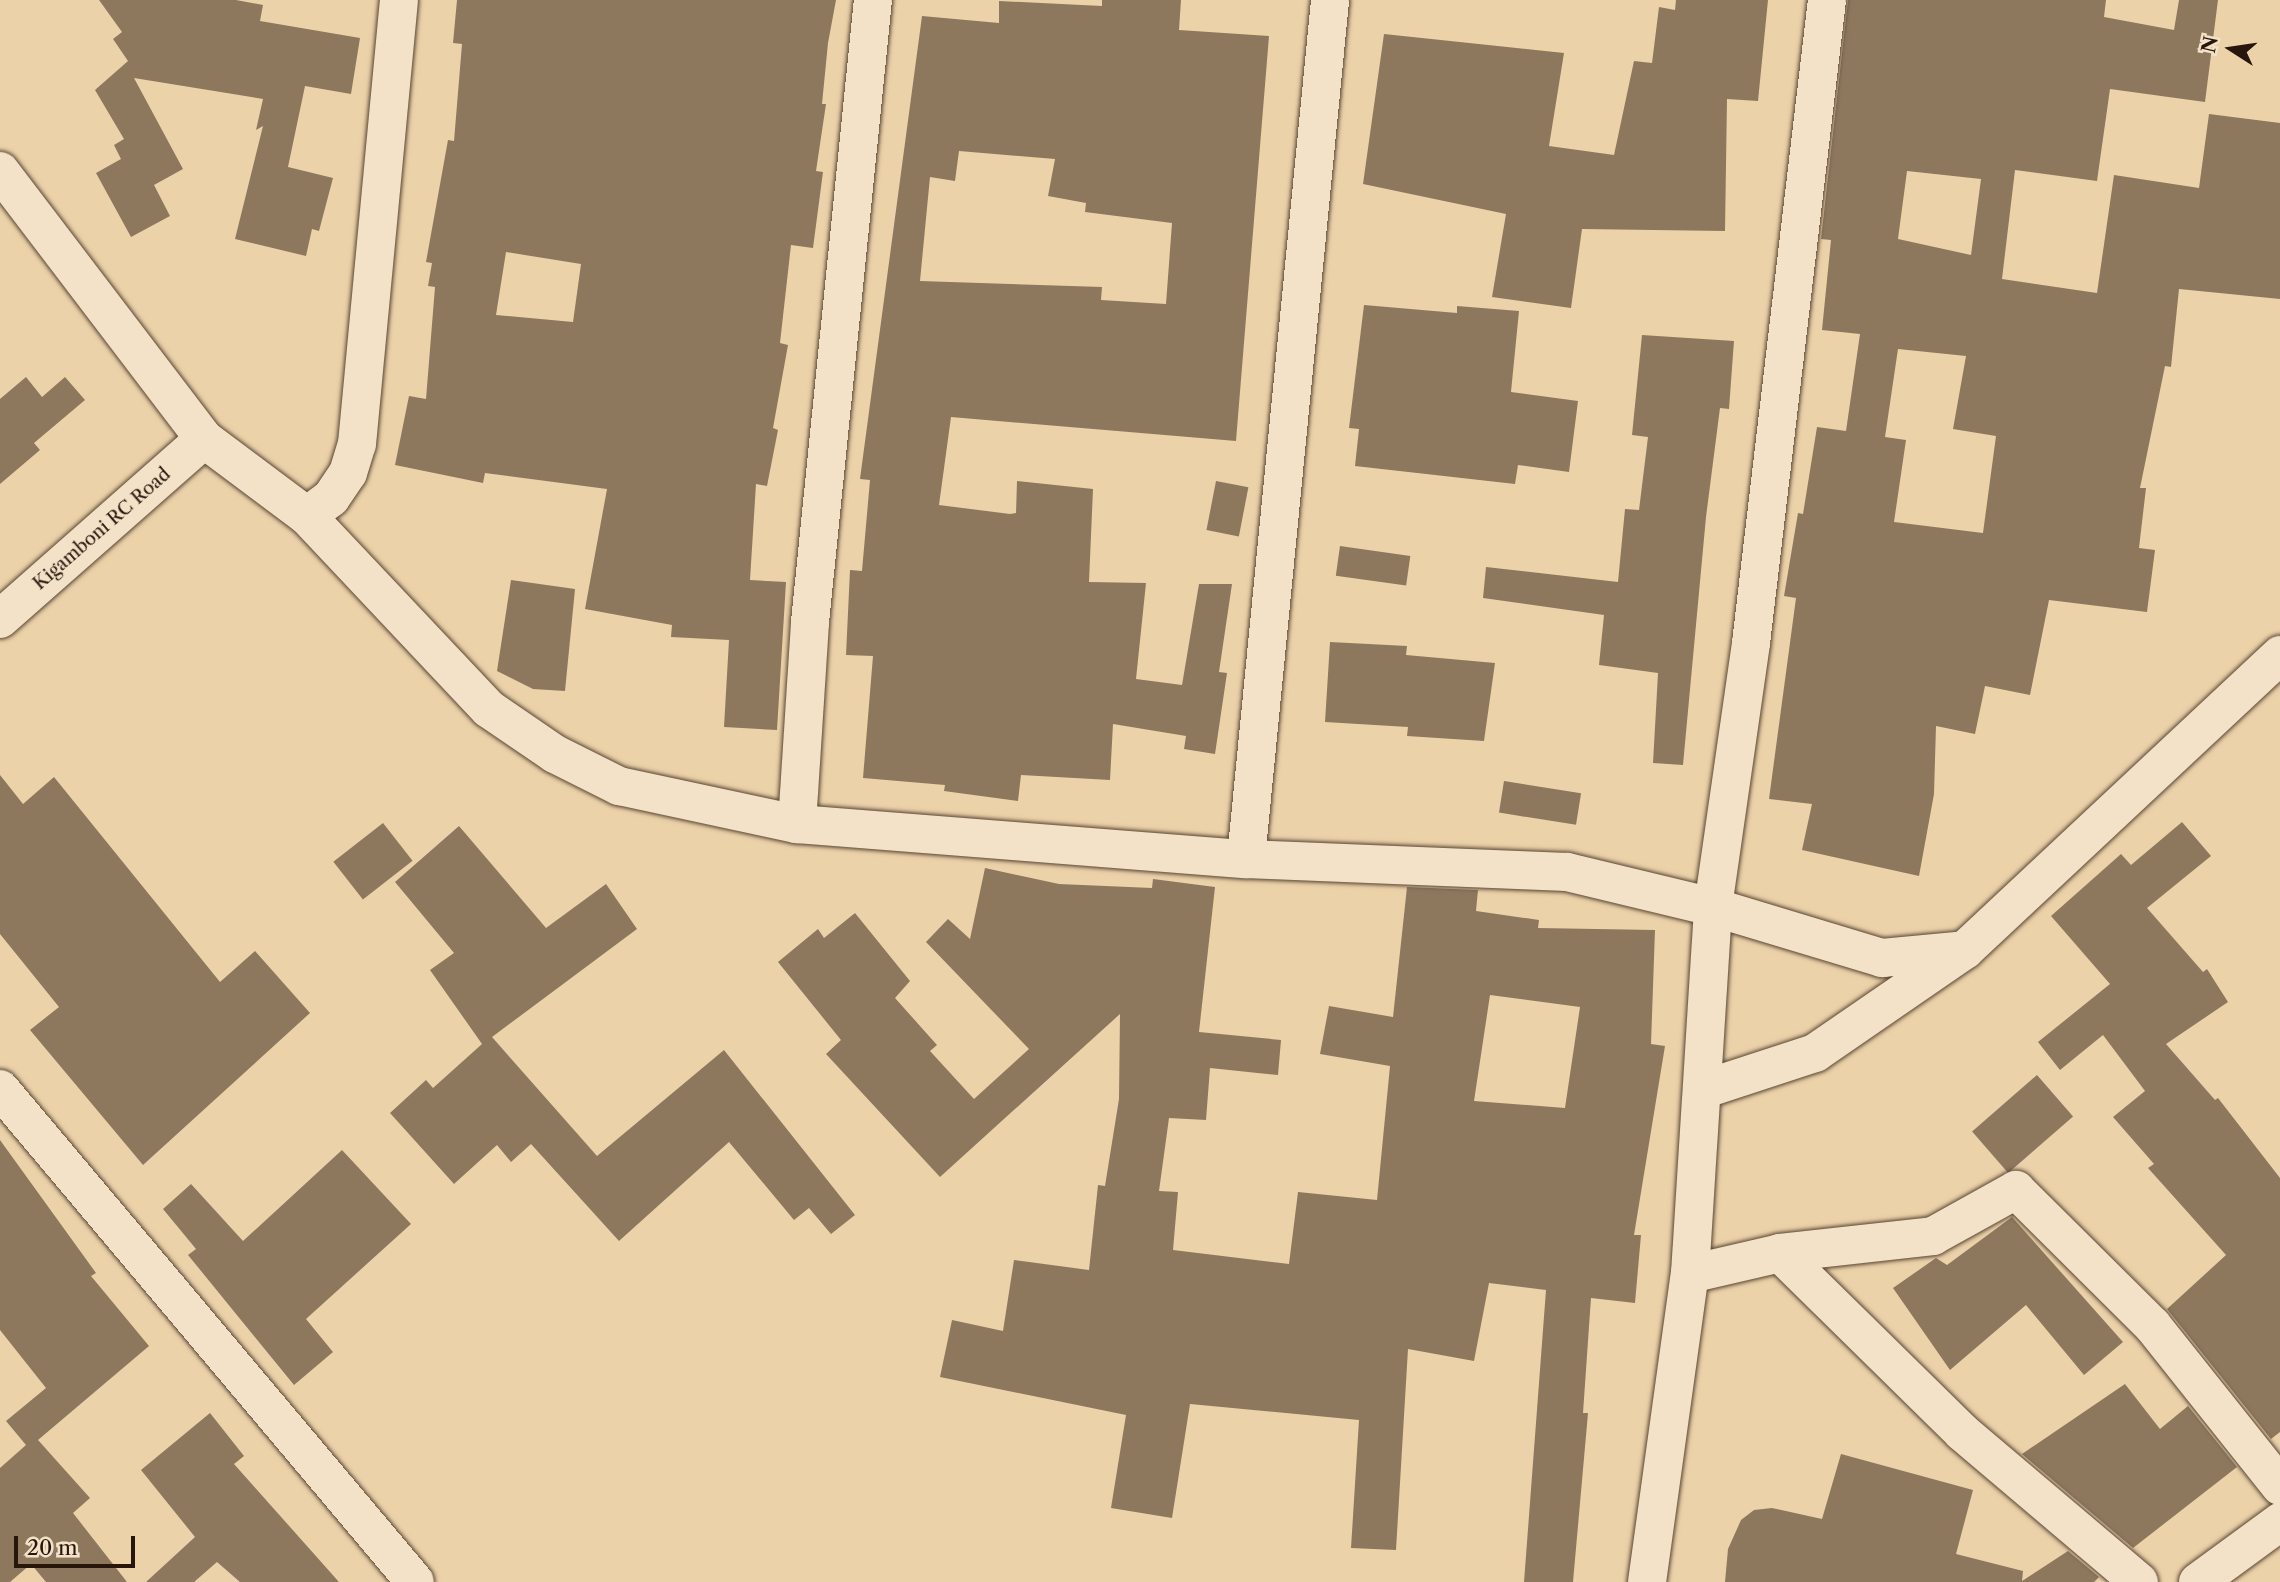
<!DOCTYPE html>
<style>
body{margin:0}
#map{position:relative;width:2280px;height:1582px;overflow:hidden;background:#ecd2a9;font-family:"Libre Caslon Text",serif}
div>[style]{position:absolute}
.building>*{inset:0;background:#8d785e;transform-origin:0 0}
.roads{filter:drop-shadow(0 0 2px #584533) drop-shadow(0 0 2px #584533)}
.minor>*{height:38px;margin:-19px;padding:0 19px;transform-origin:19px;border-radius:19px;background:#f3e2c7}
span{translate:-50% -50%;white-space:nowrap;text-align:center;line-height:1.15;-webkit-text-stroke:6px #f3e2c7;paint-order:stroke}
.street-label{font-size:18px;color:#27160c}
.north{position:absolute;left:2196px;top:14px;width:70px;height:70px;-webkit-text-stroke:5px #f3e2c7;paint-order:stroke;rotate:282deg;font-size:19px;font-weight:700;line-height:28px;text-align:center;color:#27160c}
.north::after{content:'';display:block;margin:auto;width:24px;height:32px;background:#27160c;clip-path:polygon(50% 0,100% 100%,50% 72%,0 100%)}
.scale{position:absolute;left:14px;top:1536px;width:121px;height:32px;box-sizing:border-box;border:4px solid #27160c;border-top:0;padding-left:9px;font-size:21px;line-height:24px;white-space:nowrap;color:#27160c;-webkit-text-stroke:5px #f3e2c7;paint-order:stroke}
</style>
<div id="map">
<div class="building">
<div style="clip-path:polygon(99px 0,236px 0,263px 5px,260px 21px,360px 38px,351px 94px,305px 86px,288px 167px,333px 178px,319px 231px,312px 229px,306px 256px,235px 239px,263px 126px,256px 130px,263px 99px,134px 78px,183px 169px,154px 185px,170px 216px,131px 237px,96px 173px,121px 159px,114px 145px,124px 139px,95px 90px,128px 61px,113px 39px,122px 32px)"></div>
<div style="clip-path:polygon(evenodd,457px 0,836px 0,828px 43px,822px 104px,826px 104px,816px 171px,823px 172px,813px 248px,791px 245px,780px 343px,788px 345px,773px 428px,778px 430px,767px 486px,756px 484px,750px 580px,786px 582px,777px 730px,724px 727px,729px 640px,671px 637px,672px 625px,585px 609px,607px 489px,485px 473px,483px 483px,395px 465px,409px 396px,426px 399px,435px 287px,428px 286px,432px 263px,426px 262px,448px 140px,454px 141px,462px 44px,453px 43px,457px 0,506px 252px,581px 264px,573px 322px,496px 315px,506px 252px)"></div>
<div style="clip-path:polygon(evenodd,1102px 0,1181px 0,1179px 30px,1269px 36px,1236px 441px,951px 417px,939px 505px,1010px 514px,1016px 513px,1017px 481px,1093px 489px,1089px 582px,1146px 583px,1136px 679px,1182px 685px,1199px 584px,1232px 584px,1219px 672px,1227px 673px,1215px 754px,1184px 749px,1186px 736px,1113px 724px,1110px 780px,1021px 775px,1018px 801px,944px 791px,945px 785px,863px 778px,873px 656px,846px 655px,850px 570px,862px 571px,870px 480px,860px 479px,922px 16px,999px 23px,999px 1px,1102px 6px,1102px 0,959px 151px,1055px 159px,1048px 196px,1086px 203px,1085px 212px,1172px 223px,1166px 304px,1101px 300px,1102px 287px,920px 281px,930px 177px,955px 181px,959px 151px)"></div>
<div style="clip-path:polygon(1676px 0,1768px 0,1758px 101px,1727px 99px,1725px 231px,1582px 229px,1571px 308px,1492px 297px,1506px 214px,1363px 184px,1384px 34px,1564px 53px,1549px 146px,1614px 155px,1634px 61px,1652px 63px,1659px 7px,1675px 10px)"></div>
<div style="clip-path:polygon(evenodd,1848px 0,2106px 0,2104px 17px,2174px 30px,2179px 0,2218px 0,2205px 102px,2110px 89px,2097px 181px,2015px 170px,2002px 279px,2097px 293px,2114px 175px,2199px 188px,2209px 114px,2280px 123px,2280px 299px,2179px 289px,2171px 367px,2165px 366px,2140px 488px,2146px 488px,2139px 548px,2155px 550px,2147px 612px,2049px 600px,2030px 695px,1985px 686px,1975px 734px,1936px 726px,1934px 794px,1919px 876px,1802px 850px,1812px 804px,1769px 799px,1796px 598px,1784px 596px,1798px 513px,1803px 514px,1817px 427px,1846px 431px,1860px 334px,1822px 330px,1831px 240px,1821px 239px,1848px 0,1907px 171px,1981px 179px,1971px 255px,1898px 239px,1907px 171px,1848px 0,1898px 349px,1966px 356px,1953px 429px,1996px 436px,1983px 533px,1894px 522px,1906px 440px,1885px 437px,1898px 349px)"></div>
<div style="clip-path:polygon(1364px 305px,1457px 313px,1457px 306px,1519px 311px,1511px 392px,1578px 401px,1569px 472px,1518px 465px,1515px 484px,1355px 466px,1359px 429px,1349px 428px)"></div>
<div style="clip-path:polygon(1642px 335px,1734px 341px,1729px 409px,1720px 408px,1706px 517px,1683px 765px,1653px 763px,1658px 673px,1599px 665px,1604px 615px,1483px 598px,1486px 567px,1618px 582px,1625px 509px,1639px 510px,1648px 437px,1632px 435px)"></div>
<div style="clip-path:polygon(26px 377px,42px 397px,65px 377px,85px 400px,34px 443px,40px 450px,0 484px,0 399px)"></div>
<div style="left:1216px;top:481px;width:33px;height:50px;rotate:11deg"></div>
<div style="left:1340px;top:546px;width:71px;height:30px;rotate:8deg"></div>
<div style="clip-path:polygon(511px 580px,575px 589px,565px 691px,533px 689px,497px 671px)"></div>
<div style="clip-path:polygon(1330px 642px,1407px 646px,1406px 655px,1495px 663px,1484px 741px,1407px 736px,1408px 727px,1325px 722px)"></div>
<div style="clip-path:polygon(0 775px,23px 804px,54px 777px,220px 982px,255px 951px,310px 1013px,143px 1165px,30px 1030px,59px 1007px,0 934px)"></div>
<div style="left:1504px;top:781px;width:78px;height:32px;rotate:9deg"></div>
<div style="clip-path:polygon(2182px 822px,2211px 856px,2147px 908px,2203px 972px,2207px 969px,2228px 1002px,2166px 1044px,2215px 1100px,2218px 1098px,2280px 1178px,2280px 1432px,2271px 1439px,2167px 1309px,2226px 1255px,2148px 1168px,2154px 1164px,2113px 1117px,2145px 1091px,2103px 1035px,2060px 1070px,2038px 1042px,2110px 984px,2051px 916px,2121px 854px,2131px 865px)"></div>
<div style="left:383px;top:823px;width:48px;height:63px;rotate:52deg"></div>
<div style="clip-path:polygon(459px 826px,546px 928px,606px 884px,637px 929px,492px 1037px,597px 1156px,724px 1050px,855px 1215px,831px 1234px,809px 1208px,794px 1220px,729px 1142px,619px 1241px,531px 1144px,511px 1162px,497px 1145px,454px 1184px,390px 1113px,426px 1080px,433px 1088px,482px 1044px,430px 970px,454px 953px,395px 882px)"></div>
<div style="clip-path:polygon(evenodd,985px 868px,1059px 884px,1152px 888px,1153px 879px,1215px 887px,1199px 1032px,1281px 1040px,1278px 1075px,1210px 1068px,1206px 1120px,1169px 1118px,1159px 1191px,1178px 1192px,1173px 1250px,1289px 1264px,1298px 1192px,1377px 1200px,1390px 1066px,1320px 1054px,1329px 1006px,1393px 1017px,1407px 887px,1478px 890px,1476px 911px,1539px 920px,1538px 928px,1655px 930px,1651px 1044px,1665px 1046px,1634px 1235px,1641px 1235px,1635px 1303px,1591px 1298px,1583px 1413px,1588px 1413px,1573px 1582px,1524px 1582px,1546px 1290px,1489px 1283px,1474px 1361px,1408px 1349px,1396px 1550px,1351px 1548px,1359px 1420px,1190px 1404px,1172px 1518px,1111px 1508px,1126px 1415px,940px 1377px,952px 1320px,1003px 1331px,1014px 1260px,1089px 1270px,1098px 1185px,1105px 1186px,1119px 1099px,1120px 1014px,940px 1177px,826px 1054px,841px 1040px,778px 962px,818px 929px,824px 938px,855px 913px,910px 981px,895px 998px,937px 1045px,930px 1051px,974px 1099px,1029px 1049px,926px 942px,948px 919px,970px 939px,985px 868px,1490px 995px,1580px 1007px,1565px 1108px,1474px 1101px,1490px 995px)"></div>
<div style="left:2037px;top:1075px;width:55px;height:86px;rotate:49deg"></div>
<div style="clip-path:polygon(0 1140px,96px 1273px,91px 1276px,149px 1346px,38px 1440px,90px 1498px,73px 1513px,127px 1582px,46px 1582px,31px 1564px,10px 1582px,0 1582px,0 1468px,26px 1445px,6px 1421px,46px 1388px,0 1330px)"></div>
<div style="clip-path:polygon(342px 1150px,411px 1224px,306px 1319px,333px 1352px,294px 1385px,188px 1255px,196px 1249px,163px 1209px,191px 1184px,243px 1241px)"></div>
<div style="clip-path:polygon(2012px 1217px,2123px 1342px,2084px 1375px,2026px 1305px,1950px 1370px,1893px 1288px,1936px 1258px,1947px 1265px)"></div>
<div style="clip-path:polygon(2125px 1384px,2160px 1429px,2188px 1406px,2237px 1467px,2133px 1548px,2022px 1454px)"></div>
<div style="clip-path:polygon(210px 1413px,244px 1456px,234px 1464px,339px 1582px,240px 1582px,217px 1562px,194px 1582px,146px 1582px,195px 1537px,141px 1470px)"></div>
<div style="clip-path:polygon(1841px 1454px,1973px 1490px,1956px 1554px,2023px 1571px,2022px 1581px,2068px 1551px,2099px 1577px,2094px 1582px,1725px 1582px,1728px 1549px,1741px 1520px,1754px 1510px,1772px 1508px,1822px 1519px)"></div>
</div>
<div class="roads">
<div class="minor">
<div style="left:0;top:171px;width:337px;rotate:52.7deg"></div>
<div style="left:204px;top:439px;width:129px;rotate:36.8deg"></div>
<div style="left:307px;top:516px;width:265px;rotate:46.7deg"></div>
<div style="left:489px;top:709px;width:80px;rotate:34.3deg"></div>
<div style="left:555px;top:754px;width:72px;rotate:26.6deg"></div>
<div style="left:619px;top:786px;width:182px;rotate:12.1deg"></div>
<div style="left:797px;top:824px;width:450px;rotate:4.5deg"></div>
<div style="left:1246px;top:859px;width:321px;rotate:2.3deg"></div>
<div style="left:1567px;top:872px;width:150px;rotate:13.5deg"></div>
<div style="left:1713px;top:907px;width:177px;rotate:16.8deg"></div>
<div style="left:1882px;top:958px;width:83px;rotate:-5.5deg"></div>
<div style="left:307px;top:516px;width:30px;rotate:-37deg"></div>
<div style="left:331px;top:498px;width:30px;rotate:-56deg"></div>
<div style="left:348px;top:473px;width:30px;rotate:-73deg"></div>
<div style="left:357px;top:444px;width:446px;rotate:-84.6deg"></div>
<div style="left:0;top:619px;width:272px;rotate:-41.4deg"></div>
<div style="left:797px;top:824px;width:202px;rotate:-86.3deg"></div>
<div style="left:810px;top:622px;width:625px;rotate:-84.22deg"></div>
<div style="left:1246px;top:859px;width:863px;rotate:-84.41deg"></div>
<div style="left:0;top:1089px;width:644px;rotate:49.91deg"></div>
<div style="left:1705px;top:1089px;width:116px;rotate:-18.1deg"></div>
<div style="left:1815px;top:1053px;width:182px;rotate:-34.5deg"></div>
<div style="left:1965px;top:950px;width:432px;rotate:-43.1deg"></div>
<div style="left:1780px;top:1253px;width:154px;rotate:-6.3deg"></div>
<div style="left:1933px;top:1236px;width:95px;rotate:-29deg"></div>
<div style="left:2016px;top:1190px;width:192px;rotate:44.8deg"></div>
<div style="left:2152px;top:1325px;width:206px;rotate:51.5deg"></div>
<div style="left:1690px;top:1274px;width:92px;rotate:-13.1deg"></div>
<div style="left:1780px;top:1253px;width:255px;rotate:44.5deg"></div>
<div style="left:1962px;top:1432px;width:232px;rotate:40.3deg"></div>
<div style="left:1647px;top:1582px;width:311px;rotate:-82.1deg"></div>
<div style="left:1690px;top:1274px;width:368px;rotate:-86.4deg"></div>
<div style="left:1713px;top:907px;width:267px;rotate:-81.8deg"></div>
<div style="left:1751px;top:643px;width:647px;rotate:-83.26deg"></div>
<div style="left:2198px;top:1582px;width:102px;rotate:-36.2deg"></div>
</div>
</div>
<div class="street-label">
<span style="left:102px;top:529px;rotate:-41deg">Kigamboni RC Road</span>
</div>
<div class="north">N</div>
<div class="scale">20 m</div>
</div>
